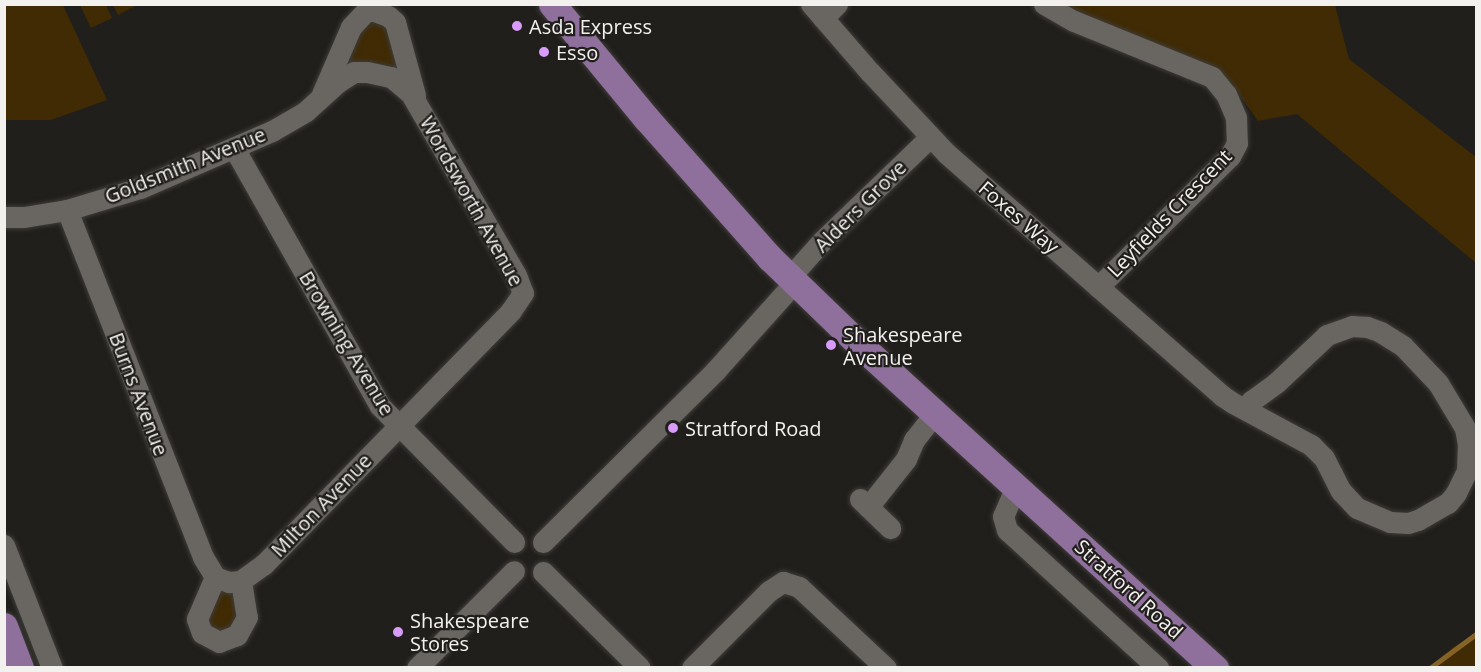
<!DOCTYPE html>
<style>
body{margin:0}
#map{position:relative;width:1481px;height:672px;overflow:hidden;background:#211f1c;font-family:"Open Sans",sans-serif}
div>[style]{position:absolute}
.green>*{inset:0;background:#402b04}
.stream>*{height:4.5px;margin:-2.25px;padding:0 2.25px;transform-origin:2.25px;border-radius:2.25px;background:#856225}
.roads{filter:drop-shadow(0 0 2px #3e3c39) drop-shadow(0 0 2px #3e3c39)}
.minor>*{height:21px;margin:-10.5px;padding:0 10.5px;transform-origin:10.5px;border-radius:10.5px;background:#696662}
.major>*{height:27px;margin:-13.5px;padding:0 13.5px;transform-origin:13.5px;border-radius:13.5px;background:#8f709d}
.dots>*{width:16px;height:16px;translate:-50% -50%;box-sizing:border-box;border:3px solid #211f1c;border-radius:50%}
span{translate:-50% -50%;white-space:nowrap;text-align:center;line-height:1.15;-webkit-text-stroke:4.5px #211f1c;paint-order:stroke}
.poi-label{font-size:20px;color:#f2f1ee}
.left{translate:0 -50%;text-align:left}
.street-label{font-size:20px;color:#f2f1ee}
.frame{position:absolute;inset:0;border:6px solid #f2f1ee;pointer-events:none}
</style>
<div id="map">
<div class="green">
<div style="clip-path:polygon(5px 4px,63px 5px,107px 100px,51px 120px,5px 120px)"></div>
<div style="clip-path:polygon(139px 4px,118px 15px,113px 5px,113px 4px)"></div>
<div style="clip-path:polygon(80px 5px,106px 5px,112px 18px,91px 28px)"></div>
<div style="clip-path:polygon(1064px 5px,1335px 5px,1349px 59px,1476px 157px,1476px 263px,1297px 114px,1258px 121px,1231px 83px)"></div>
<div style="clip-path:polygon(386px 20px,403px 71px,338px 75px,362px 21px)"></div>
<div style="clip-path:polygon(218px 588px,234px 593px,239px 613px,228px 634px,204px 626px)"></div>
<div style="clip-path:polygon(1476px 634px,1476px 667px,1430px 667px,1453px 647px)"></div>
</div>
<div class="stream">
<div style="left:1324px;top:668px;width:9px"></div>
<div style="left:1430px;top:668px;width:57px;rotate:-36.5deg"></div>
</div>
<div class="roads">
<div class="minor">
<div style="left:811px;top:4px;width:90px;rotate:49.1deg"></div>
<div style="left:870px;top:72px;width:111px;rotate:46.8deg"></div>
<div style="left:946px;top:153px;width:366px;rotate:41.3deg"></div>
<div style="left:1221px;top:395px;width:14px;rotate:34deg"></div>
<div style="left:1233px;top:403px;width:89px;rotate:28.3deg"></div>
<div style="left:1311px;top:445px;width:18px;rotate:45deg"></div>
<div style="left:1324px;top:458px;width:37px;rotate:63deg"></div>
<div style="left:1341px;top:491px;width:23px;rotate:47deg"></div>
<div style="left:1357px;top:508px;width:36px;rotate:23deg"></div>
<div style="left:1390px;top:522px;width:18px;rotate:3deg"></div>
<div style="left:1408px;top:523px;width:10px;rotate:-17deg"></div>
<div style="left:1418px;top:520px;width:34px;rotate:-30deg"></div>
<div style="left:1448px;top:503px;width:13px;rotate:-51deg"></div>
<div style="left:1456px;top:493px;width:25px;rotate:-64deg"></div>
<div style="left:1467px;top:470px;width:25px;rotate:-88deg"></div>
<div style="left:1468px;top:445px;width:17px;rotate:-100deg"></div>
<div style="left:1465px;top:428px;width:52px;rotate:-121deg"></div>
<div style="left:1438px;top:383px;width:51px;rotate:-133.4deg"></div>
<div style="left:1403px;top:346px;width:26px;rotate:-148deg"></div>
<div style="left:1381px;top:332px;width:15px;rotate:-160deg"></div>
<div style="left:1367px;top:327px;width:15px;rotate:-176deg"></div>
<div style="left:1352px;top:326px;width:27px;rotate:160deg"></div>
<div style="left:1327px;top:335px;width:70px;rotate:136.7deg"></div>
<div style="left:1276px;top:383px;width:31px;rotate:144deg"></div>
<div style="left:1251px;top:401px;width:10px;rotate:119deg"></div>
<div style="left:1044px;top:4px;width:34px;rotate:30deg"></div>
<div style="left:1074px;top:21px;width:149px;rotate:22.1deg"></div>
<div style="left:1212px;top:77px;width:22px;rotate:51deg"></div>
<div style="left:1226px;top:94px;width:26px;rotate:67deg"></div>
<div style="left:1236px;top:118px;width:25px;rotate:88deg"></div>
<div style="left:1237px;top:143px;width:15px;rotate:118deg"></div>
<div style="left:1230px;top:156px;width:186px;rotate:135.2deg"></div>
<div style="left:823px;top:18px;width:20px;rotate:-45deg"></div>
<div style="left:322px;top:94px;width:73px;rotate:-66.6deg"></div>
<div style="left:351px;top:27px;width:22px;rotate:-47deg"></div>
<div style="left:366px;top:11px;width:8px"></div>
<div style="left:374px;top:11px;width:15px;rotate:20deg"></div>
<div style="left:388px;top:16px;width:9px;rotate:41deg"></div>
<div style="left:395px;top:22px;width:76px;rotate:74.7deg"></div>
<div style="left:234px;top:148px;width:296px;rotate:60.5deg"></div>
<div style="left:380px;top:406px;width:191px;rotate:45.4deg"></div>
<div style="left:67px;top:210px;width:373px;rotate:68.6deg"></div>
<div style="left:203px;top:557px;width:23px;rotate:59deg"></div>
<div style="left:4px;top:217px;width:20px"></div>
<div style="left:24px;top:217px;width:44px;rotate:-9.2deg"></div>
<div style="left:67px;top:210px;width:76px;rotate:-16.8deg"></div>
<div style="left:140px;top:188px;width:144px;rotate:-23.4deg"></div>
<div style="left:272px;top:131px;width:39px;rotate:-30deg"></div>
<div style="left:306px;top:111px;width:43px;rotate:-42.2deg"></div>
<div style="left:338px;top:82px;width:19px;rotate:-32deg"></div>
<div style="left:354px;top:72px;width:13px"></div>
<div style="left:367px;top:72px;width:25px;rotate:12deg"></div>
<div style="left:391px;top:77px;width:26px;rotate:40deg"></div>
<div style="left:411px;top:94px;width:209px;rotate:59.9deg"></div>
<div style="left:516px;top:275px;width:19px;rotate:69deg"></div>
<div style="left:523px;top:293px;width:22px;rotate:124deg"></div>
<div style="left:511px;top:311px;width:354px;rotate:134.3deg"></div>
<div style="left:264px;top:564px;width:29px;rotate:144deg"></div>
<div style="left:790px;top:277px;width:48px;rotate:-48.4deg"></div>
<div style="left:822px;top:241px;width:150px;rotate:-43.9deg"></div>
<div style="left:1016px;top:486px;width:33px;rotate:113deg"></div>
<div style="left:1003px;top:516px;width:15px;rotate:74deg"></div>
<div style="left:1007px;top:530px;width:205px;rotate:42.4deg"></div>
<div style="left:860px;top:499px;width:42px;rotate:44deg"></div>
<div style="left:868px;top:507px;width:61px;rotate:-51.6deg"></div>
<div style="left:906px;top:459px;width:21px;rotate:-67deg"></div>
<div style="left:914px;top:440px;width:34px;rotate:-52deg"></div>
<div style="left:543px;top:542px;width:244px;rotate:-44.8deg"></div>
<div style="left:716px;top:370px;width:118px;rotate:-48.1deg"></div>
<div style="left:4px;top:545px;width:132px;rotate:68.7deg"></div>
<div style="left:543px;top:572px;width:136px;rotate:44.7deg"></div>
<div style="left:215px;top:577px;width:15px;rotate:20deg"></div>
<div style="left:229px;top:582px;width:12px;rotate:-5deg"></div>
<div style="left:241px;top:581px;width:36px;rotate:81deg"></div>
<div style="left:247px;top:617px;width:21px;rotate:119deg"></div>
<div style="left:237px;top:635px;width:19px;rotate:159deg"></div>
<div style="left:219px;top:642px;width:19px;rotate:-152deg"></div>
<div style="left:202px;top:633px;width:15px;rotate:-110deg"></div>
<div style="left:197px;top:619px;width:46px;rotate:-66.8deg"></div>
<div style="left:417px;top:668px;width:137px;rotate:-45deg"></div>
<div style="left:692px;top:668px;width:109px;rotate:-45deg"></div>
<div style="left:769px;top:591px;width:17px;rotate:-33deg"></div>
<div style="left:783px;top:582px;width:17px;rotate:17deg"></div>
<div style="left:799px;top:587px;width:119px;rotate:43deg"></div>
</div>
<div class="major">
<div style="left:552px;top:4px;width:148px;rotate:50.5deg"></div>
<div style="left:646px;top:118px;width:187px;rotate:48.5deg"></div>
<div style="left:770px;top:258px;width:127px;rotate:44deg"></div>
<div style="left:861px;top:346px;width:479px;rotate:42.3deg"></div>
<div style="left:4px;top:626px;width:45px;rotate:69.1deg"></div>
</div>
</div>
<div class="dots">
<div style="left:517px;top:26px;background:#d79bf9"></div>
<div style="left:544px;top:52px;background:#d79bf9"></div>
<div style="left:831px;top:345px;background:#d79bf9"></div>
<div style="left:673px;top:428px;background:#d79bf9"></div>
<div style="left:398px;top:632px;background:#d79bf9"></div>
</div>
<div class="poi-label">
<span class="left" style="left:529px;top:26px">Asda Express</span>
<span class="left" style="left:556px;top:52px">Esso</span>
<span class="left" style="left:843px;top:346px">Shakespeare<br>Avenue</span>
<span class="left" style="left:685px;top:428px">Stratford Road</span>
<span class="left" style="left:410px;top:632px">Shakespeare<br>Stores</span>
</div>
<div class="street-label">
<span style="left:185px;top:165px;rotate:-22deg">Goldsmith Avenue</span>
<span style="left:472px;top:201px;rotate:61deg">Wordsworth Avenue</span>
<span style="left:860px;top:206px;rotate:-45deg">Alders Grove</span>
<span style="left:1169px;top:213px;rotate:-46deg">Leyfields Crescent</span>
<span style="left:1019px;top:217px;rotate:41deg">Foxes Way</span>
<span style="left:347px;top:343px;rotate:59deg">Browning Avenue</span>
<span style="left:139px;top:394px;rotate:69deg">Burns Avenue</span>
<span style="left:321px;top:505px;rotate:-46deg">Milton Avenue</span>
<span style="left:1129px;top:589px;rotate:42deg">Stratford Road</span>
</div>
<div class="frame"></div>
</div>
